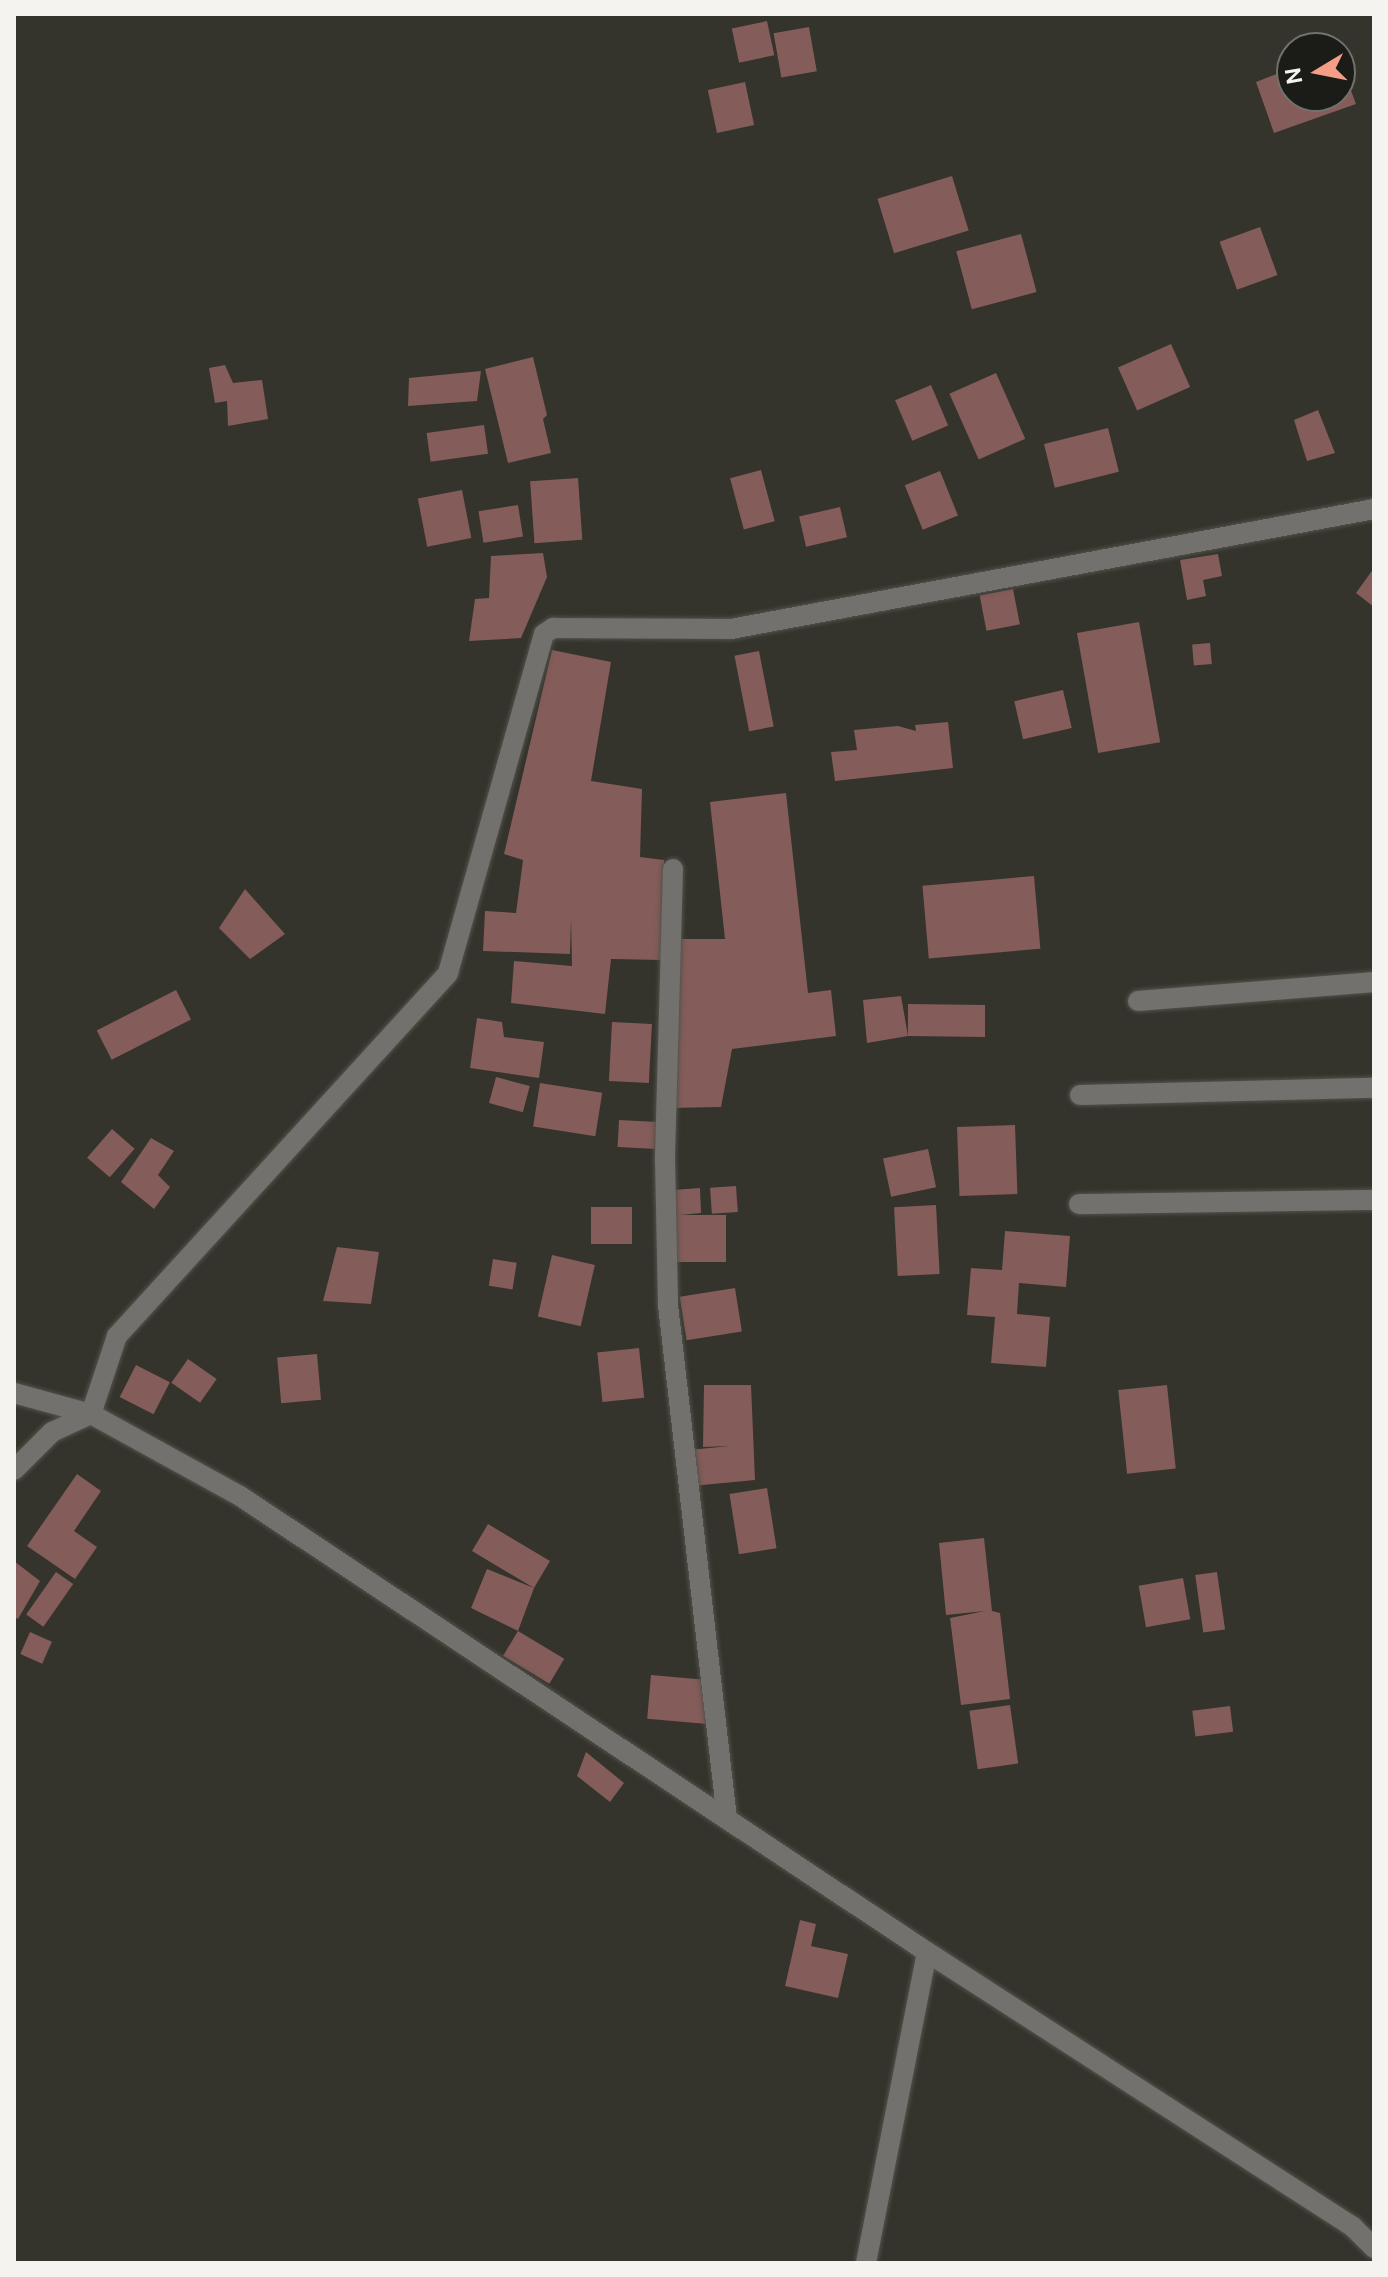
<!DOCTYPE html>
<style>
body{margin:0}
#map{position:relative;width:1388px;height:2277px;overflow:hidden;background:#34332c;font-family:"DM Sans",sans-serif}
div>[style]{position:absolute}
.building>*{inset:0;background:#845c59;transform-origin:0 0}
.roads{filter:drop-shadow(0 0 2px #53524b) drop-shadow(0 0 2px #53524b)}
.minor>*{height:20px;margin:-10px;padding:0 10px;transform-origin:10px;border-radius:10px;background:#73716d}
span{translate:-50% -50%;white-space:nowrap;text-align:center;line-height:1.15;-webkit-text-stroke:7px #1b1b17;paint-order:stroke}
.frame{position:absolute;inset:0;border:16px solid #f4f3ef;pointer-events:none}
.north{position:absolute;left:1276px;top:32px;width:80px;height:80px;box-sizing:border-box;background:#1b1b17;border:2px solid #72716d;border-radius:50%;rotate:260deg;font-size:22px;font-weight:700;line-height:32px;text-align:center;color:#f4f3ef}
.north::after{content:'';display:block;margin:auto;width:28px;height:36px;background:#f49e87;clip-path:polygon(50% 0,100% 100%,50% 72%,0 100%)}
</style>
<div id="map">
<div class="building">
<div style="left:767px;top:21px;width:35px;height:36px;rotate:78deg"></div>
<div style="left:809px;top:27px;width:45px;height:36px;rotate:80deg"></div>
<div style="clip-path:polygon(1340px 61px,1356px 104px,1274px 133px,1256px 82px,1292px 68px,1292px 96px,1340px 96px)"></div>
<div style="left:745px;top:82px;width:44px;height:38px;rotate:78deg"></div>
<div style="left:952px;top:176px;width:57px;height:78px;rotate:73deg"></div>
<div style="left:1260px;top:227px;width:51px;height:43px;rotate:70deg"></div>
<div style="left:1021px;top:234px;width:60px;height:67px;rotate:75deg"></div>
<div style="left:1171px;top:344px;width:47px;height:58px;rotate:66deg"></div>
<div style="clip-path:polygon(533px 357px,547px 415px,543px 419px,551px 453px,508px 463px,485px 369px)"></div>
<div style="clip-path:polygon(225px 365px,233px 383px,262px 380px,268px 419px,228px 426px,227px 401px,215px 403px,209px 368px)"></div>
<div style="clip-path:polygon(481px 371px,477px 401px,408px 406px,409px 378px)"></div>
<div style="left:996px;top:373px;width:72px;height:51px;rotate:66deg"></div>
<div style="left:931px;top:385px;width:44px;height:39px;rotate:67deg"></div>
<div style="clip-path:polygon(1318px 410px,1335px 453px,1307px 461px,1294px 420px)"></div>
<div style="left:484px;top:425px;width:29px;height:58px;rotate:82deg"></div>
<div style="left:1108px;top:428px;width:45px;height:66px;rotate:76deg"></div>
<div style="left:761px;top:470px;width:53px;height:32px;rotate:75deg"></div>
<div style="left:940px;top:471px;width:48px;height:38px;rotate:68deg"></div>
<div style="left:578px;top:478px;width:62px;height:48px;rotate:86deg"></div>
<div style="left:462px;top:490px;width:49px;height:45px;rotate:79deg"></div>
<div style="left:518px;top:505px;width:32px;height:40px;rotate:81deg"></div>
<div style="left:840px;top:507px;width:31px;height:42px;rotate:77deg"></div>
<div style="clip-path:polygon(543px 553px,547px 577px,521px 638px,469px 641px,475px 599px,489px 598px,491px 556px)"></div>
<div style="clip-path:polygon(1218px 554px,1222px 576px,1203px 580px,1206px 596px,1187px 600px,1180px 560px)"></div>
<div style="clip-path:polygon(1374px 568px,1374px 607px,1356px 593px)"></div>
<div style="left:1013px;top:589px;width:36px;height:34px;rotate:79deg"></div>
<div style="left:1139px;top:622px;width:122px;height:63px;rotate:80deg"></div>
<div style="left:1210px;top:643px;width:21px;height:18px;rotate:85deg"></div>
<div style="clip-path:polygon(552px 650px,611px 662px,591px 781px,642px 789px,640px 857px,664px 860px,663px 960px,611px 959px,605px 1014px,511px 1003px,514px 961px,572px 966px,571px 919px,570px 954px,483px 951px,485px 911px,516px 913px,523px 860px,504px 854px)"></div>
<div style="left:759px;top:651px;width:77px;height:25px;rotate:79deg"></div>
<div style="left:1063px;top:690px;width:39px;height:50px;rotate:77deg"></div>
<div style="clip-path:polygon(948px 722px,953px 768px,835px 781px,831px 752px,857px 750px,854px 730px,898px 726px,916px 731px,915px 725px)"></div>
<div style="clip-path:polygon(786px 793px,808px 993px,831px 990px,836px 1036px,732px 1049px,721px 1107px,670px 1108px,676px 939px,725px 939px,710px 802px)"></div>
<div style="left:1034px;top:876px;width:73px;height:112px;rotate:85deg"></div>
<div style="clip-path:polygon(245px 889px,285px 934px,250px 959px,219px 928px)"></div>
<div style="left:176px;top:990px;width:33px;height:89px;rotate:63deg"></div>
<div style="clip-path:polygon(901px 996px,908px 1036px,908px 1004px,985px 1005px,985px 1037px,908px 1036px,867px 1043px,863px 1000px)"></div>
<div style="clip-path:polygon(477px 1018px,502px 1022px,504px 1037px,544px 1042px,539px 1078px,470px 1068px)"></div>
<div style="left:612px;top:1022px;width:40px;height:59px;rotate:3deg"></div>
<div style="left:496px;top:1077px;width:35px;height:27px;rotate:15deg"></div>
<div style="left:540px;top:1083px;width:63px;height:44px;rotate:9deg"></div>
<div style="left:619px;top:1120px;width:44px;height:27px;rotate:3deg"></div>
<div style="left:1015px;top:1125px;width:69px;height:58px;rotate:88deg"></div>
<div style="left:112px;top:1129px;width:30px;height:38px;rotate:41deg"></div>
<div style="clip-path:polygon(151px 1138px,174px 1151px,158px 1175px,170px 1187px,154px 1209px,121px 1182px)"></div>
<div style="left:928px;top:1149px;width:39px;height:46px;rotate:78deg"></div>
<div style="left:736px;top:1186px;width:26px;height:26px;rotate:86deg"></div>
<div style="clip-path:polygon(700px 1188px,701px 1213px,680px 1215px,726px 1215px,726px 1262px,675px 1262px,673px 1190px)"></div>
<div style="left:936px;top:1205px;width:69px;height:42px;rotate:87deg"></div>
<div style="left:591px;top:1207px;width:41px;height:37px"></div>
<div style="clip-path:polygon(1005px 1231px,1070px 1236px,1066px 1287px,1019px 1283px,1017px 1314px,1050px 1317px,1046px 1367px,991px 1363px,995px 1317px,967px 1315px,971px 1268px,1002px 1270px)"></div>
<div style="clip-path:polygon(337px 1247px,379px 1252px,371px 1304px,323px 1301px)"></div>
<div style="left:552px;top:1255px;width:44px;height:63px;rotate:13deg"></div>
<div style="left:493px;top:1259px;width:24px;height:27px;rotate:9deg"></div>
<div style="left:735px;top:1288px;width:44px;height:56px;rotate:81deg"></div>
<div style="left:639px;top:1348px;width:50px;height:42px;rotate:84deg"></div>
<div style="left:317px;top:1354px;width:46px;height:40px;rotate:85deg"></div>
<div style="left:188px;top:1359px;width:35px;height:29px;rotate:35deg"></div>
<div style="left:136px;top:1365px;width:38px;height:36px;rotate:27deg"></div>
<div style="clip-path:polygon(704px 1385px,751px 1385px,755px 1480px,692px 1486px,689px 1450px,730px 1446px,703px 1447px)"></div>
<div style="left:1167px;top:1385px;width:84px;height:49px;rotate:84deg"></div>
<div style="clip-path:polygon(77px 1474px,101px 1491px,74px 1531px,97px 1547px,75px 1579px,27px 1546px)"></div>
<div style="left:767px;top:1488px;width:61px;height:38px;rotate:81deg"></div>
<div style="clip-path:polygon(488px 1524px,550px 1561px,534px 1588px,518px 1631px,471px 1608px,487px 1569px,534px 1588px,472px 1551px)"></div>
<div style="clip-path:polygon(984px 1538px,992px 1611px,1000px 1613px,1010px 1699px,961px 1705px,950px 1618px,985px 1611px,946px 1615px,939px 1543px)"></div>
<div style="clip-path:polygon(14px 1561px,40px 1581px,18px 1619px,14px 1617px)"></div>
<div style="left:56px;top:1572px;width:21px;height:52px;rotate:35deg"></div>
<div style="left:1217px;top:1572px;width:58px;height:22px;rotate:82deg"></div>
<div style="left:1183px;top:1578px;width:42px;height:45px;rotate:80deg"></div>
<div style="left:518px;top:1631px;width:54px;height:29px;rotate:31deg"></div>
<div style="left:30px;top:1632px;width:24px;height:24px;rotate:24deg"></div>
<div style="left:651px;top:1675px;width:60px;height:44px;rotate:5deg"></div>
<div style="left:1010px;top:1705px;width:59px;height:41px;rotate:82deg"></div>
<div style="left:1230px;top:1706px;width:26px;height:38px;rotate:83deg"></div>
<div style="clip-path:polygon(586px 1752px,624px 1783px,610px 1802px,577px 1776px)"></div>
<div style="clip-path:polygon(800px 1920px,816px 1924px,811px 1946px,848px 1954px,838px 1998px,785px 1986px)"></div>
</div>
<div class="roads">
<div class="minor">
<div style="left:673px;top:869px;width:291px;rotate:91.6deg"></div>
<div style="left:665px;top:1160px;width:145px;rotate:88.8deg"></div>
<div style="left:668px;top:1305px;width:517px;rotate:83.45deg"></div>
<div style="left:1138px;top:1001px;width:237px;rotate:-4.6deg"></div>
<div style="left:1080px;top:1095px;width:294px;rotate:-1.4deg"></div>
<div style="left:1079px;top:1204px;width:295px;rotate:-0.8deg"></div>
<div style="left:14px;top:1393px;width:80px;rotate:15.3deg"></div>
<div style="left:91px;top:1414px;width:170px;rotate:28.8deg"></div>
<div style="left:240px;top:1496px;width:825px;rotate:33.57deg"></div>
<div style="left:927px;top:1952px;width:507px;rotate:32.84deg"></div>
<div style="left:1353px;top:2227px;width:30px;rotate:45deg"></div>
<div style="left:14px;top:1470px;width:54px;rotate:-45deg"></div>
<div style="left:52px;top:1432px;width:43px;rotate:-24.8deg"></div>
<div style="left:91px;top:1414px;width:82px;rotate:-71.6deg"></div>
<div style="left:117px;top:1336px;width:491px;rotate:-47.6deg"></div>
<div style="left:448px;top:973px;width:352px;rotate:-74.2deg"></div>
<div style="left:544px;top:634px;width:11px;rotate:-34deg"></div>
<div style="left:553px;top:628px;width:178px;rotate:0.3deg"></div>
<div style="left:731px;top:629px;width:654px;rotate:-10.57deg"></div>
<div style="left:866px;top:2263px;width:317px;rotate:-78.9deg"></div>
</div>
</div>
<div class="frame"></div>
<div class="north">N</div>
</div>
